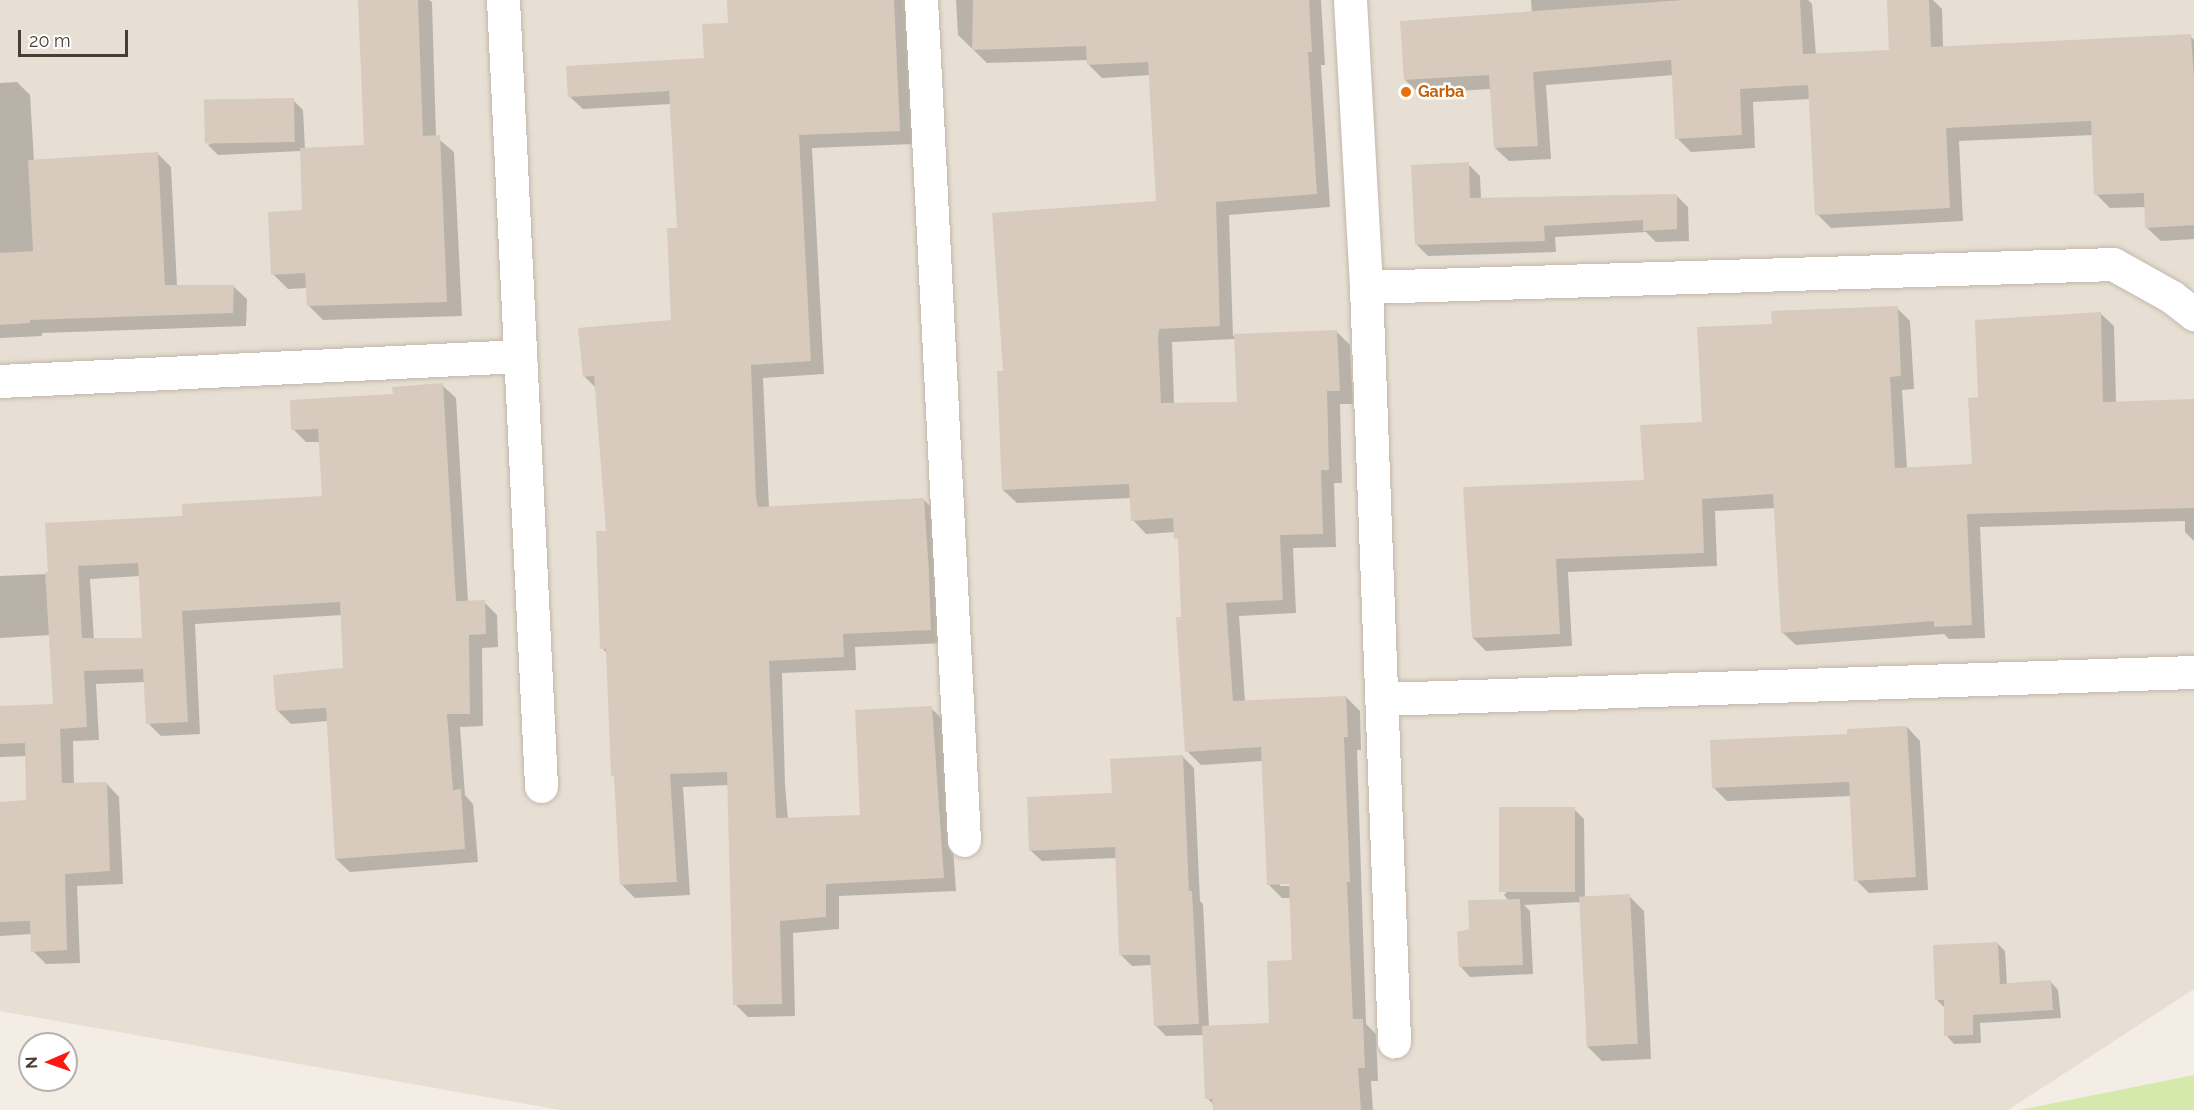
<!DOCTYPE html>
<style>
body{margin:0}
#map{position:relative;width:2194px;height:1110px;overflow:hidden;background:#f3ede5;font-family:Raleway,sans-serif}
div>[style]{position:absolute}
.residential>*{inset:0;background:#e7dfd3}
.green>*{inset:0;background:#d5e9ac}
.shadow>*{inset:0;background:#0003}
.building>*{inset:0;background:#d8cabd;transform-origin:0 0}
.roads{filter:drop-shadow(0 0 2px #c2b7aa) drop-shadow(0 0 2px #c2b7aa)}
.minor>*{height:33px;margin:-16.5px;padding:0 16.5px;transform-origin:16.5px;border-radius:16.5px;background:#fff}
.dots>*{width:16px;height:16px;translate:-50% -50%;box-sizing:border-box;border:3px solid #fff;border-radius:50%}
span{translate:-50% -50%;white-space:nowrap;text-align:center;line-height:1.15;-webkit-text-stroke:5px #fff;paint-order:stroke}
.food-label{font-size:16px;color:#c56008;font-weight:700}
.left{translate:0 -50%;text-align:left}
.north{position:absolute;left:18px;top:1032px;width:60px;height:60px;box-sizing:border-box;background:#fff;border:2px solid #b5b1ae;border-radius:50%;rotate:268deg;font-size:16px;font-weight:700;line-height:24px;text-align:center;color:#463d34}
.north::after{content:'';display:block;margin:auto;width:21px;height:27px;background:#ff1810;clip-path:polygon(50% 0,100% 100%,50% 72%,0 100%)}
.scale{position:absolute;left:18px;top:30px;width:110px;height:27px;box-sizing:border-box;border:3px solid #463d34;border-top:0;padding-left:8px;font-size:18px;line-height:21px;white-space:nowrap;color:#463d34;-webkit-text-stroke:4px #fff;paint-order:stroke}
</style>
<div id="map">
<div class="residential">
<div style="clip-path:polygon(0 0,2194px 0,2194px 989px,2008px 1110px,560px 1110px,0 1011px)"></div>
</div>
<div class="green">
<div style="clip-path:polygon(2194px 1075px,2194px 1110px,2019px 1110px)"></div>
</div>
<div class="shadow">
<div style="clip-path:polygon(359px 0,429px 0,432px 2px,436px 137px,454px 152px,462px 316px,323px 320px,308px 305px,307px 288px,288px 289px,273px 274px,304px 212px,301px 151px,218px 155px,208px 145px,293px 100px,303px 110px,305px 149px,365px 146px)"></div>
<div style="clip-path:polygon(728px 0,906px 0,913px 144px,812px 148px,824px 374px,763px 378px,769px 508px,924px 500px,937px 513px,944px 643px,855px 647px,856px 670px,782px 673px,785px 785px,788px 819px,862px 816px,931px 708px,944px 721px,956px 891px,839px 896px,839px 929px,793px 933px,795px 1016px,748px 1017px,735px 1004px,728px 785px,683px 787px,690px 895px,635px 898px,622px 885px,616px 778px,613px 775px,608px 654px,602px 648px,607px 532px,596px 388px,584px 376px,673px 322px,678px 229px,671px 104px,583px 109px,569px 96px,706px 59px,729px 24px)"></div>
<div style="clip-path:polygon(evenodd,956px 0,1321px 0,1325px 65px,1321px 65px,1330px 207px,1229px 215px,1233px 336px,1337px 332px,1350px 345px,1353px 404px,1340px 404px,1342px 483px,1334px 483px,1336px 547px,1293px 548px,1296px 613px,1239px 616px,1245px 702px,1346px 697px,1360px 711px,1361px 750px,1357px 750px,1366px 1024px,1376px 1034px,1378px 1081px,1371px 1081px,1373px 1110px,1214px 1110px,1214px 1105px,1207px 1098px,1204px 1035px,1166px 1036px,1155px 1025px,1152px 965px,1132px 966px,1120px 954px,1117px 858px,1042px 861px,1030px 850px,1113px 794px,1183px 757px,1194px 768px,1200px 901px,1203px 904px,1209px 1027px,1271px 1024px,1294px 962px,1291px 898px,1282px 898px,1269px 885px,1263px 761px,1201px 765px,1187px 751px,1180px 542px,1176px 532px,1146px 534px,1133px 520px,1132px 498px,1017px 503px,1003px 490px,1004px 372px,1158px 202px,1150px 75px,1102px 78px,1088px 64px,1088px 60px,987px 63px,958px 35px,956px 0,1235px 339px,1238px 403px,1174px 404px,1172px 342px,1235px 339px,956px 0,1280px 883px,1297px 883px,1297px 886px,1280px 886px,1280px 883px)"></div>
<div style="clip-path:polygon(1531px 0,1808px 0,1812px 4px,1816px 55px,1890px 51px,1888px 0,1933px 0,1942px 9px,1943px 48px,2190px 36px,2194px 40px,2194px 239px,2161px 241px,2147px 228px,2146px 207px,2110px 208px,2096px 194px,2093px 135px,1959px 141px,1963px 221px,1831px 228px,1817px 214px,1810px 99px,1753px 102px,1755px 148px,1691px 152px,1677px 138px,1674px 75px,1546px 85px,1551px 159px,1509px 161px,1495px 148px,1491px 89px,1419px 93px,1405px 80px,1532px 15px)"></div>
<div style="clip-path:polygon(17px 82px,30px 95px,34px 161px,158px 154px,171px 167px,177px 286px,233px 286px,247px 299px,246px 326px,42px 333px,42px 336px,0 338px,0 83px)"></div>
<div style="clip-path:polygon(1468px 164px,1480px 176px,1481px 199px,1676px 195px,1688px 207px,1689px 241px,1656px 242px,1646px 232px,1555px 237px,1556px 252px,1428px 256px,1416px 244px)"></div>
<div style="clip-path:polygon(1897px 308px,1910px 321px,1914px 389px,1902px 390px,1907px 468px,1974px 466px,1980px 399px,2100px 313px,2114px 326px,2116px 403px,2194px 401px,2194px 541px,2185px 532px,2185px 521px,1980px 527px,1985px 638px,1949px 639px,1944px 634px,1796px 645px,1782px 632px,1776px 508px,1715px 511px,1717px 566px,1568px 572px,1572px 646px,1486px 651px,1473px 638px,1465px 488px,1645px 481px,1703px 423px,1773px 325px)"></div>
<div style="clip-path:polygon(evenodd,442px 385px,456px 398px,468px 602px,484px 602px,497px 615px,498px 647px,482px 648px,483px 726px,460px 727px,465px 795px,473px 804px,478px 862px,350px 872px,336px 859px,328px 721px,291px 724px,278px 711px,345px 669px,342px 615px,195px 624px,200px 734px,161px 736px,148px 723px,145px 682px,96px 684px,99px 740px,73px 741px,74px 785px,106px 783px,119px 797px,123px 884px,77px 886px,80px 963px,46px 964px,33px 951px,32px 934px,0 936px,0 803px,28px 802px,27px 756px,0 757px,0 707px,55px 705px,50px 635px,0 638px,0 576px,49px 574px,184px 518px,323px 498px,320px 442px,306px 442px,293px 429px,394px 395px,442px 385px,140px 576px,143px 639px,94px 639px,90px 579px,140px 576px)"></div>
<div style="clip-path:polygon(1907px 727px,1920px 741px,1928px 890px,1869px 893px,1856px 880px,1852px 796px,1727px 801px,1713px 787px,1849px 735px)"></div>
<div style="clip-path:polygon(1574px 809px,1584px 819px,1585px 898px,1629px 896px,1644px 911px,1651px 1059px,1602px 1061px,1587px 1046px,1581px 902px,1524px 905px,1530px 911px,1533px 974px,1470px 977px,1460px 966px,1471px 930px,1509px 901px,1504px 895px)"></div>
<div style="clip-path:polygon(1997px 943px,2005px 951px,2007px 985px,2050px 981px,2058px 990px,2061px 1018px,1980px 1023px,1981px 1043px,1954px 1044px,1946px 1035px,1946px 1009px,1937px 1000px)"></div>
</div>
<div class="building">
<div style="clip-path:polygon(358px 0,418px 0,423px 136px,440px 135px,447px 302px,307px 306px,305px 273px,271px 275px,268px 212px,302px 210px,300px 148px,364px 145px)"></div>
<div style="clip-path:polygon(727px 0,894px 0,900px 131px,799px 135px,811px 361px,751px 365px,756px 498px,758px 507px,924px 498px,929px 571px,931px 630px,843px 634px,844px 657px,769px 661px,776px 818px,860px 815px,855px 710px,932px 706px,944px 878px,826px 884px,826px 917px,780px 921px,782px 1004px,733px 1005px,727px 772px,670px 774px,677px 882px,620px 885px,614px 776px,611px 776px,606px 649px,600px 649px,596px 531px,606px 531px,594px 376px,583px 377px,578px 328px,671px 320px,667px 228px,677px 228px,669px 91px,568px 97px,566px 66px,704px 58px,702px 24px,728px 23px)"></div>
<div style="clip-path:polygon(973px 0,1309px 0,1312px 52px,1308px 52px,1317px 194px,1216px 202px,1220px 326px,1159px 329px,1158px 338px,1161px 403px,1237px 402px,1234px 334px,1337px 330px,1340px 391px,1327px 391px,1329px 470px,1321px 470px,1323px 534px,1280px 535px,1283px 600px,1226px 603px,1233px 701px,1346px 696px,1348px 737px,1344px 737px,1350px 882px,1347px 882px,1353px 1019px,1363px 1019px,1365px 1068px,1358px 1068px,1361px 1110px,1213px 1110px,1212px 1099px,1205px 1099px,1202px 1026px,1269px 1023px,1267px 961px,1292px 960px,1289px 884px,1267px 885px,1261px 747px,1185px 752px,1176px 617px,1181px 617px,1178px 539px,1174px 539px,1173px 518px,1131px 521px,1129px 484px,1002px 490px,997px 371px,1003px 371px,992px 213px,1156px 201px,1148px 62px,1087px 65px,1086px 46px,972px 50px)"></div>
<div style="clip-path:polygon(1683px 0,1800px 0,1803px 54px,1889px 50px,1887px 0,1929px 0,1931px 47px,2191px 34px,2194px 79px,2194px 225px,2145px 228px,2144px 193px,2094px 195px,2091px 121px,1946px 128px,1950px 208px,1815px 215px,1808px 85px,1740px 89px,1742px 135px,1675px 139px,1671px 60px,1533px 72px,1538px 146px,1494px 148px,1489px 75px,1404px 80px,1400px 21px)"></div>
<div style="left:294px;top:98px;width:44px;height:90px;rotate:89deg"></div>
<div style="clip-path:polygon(158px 152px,165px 285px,234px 285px,233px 313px,30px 320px,30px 323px,0 325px,0 253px,33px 251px,28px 160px)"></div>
<div style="clip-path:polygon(1469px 162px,1470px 198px,1677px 194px,1677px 229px,1643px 231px,1643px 220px,1544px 226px,1545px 241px,1415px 245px,1411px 165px)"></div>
<div style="clip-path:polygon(1898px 306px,1901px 376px,1890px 377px,1895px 468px,1972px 464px,1968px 398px,1978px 397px,1975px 320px,2101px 312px,2103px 402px,2194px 399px,2194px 508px,1967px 514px,1972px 625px,1934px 627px,1934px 621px,1781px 633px,1773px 494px,1702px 499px,1704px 553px,1556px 559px,1560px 634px,1472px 638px,1463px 487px,1644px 480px,1640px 425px,1702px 422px,1697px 327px,1772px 324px,1771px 311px)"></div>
<div style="clip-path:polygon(evenodd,443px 383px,456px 601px,485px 600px,486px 634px,469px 635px,470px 714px,447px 714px,453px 790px,461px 789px,465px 849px,335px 859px,326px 708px,276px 711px,273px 675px,343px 668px,340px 602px,182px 611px,188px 722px,146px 724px,143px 669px,84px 671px,87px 727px,60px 729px,62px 783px,107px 782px,110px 871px,65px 874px,67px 950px,31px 952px,30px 921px,0 922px,0 802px,26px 800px,25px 743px,0 744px,0 706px,53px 704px,45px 572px,48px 572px,45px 523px,182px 516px,182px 504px,322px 496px,318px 429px,291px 430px,290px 400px,393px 394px,392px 387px,443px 383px,138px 563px,142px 638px,82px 638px,78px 566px,138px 563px)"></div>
<div style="clip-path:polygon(1907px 726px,1916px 877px,1854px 881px,1849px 782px,1712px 788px,1710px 740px,1847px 734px,1847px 729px)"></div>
<div style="clip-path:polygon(1183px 755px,1189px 891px,1192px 891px,1199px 1024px,1154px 1026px,1150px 955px,1119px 955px,1115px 847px,1029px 851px,1027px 797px,1112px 793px,1110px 759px)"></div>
<div style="left:1575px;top:807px;width:85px;height:76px;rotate:90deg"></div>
<div style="left:1630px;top:894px;width:150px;height:51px;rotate:87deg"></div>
<div style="clip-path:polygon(1520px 899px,1523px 965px,1459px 967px,1457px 932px,1469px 929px,1468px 900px)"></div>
<div style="clip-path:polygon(1998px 942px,2000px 984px,2051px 980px,2053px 1010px,1973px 1015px,1973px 1035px,1944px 1036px,1944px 1000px,1935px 1000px,1933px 945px)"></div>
</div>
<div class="roads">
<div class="minor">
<div style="left:503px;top:0;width:787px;rotate:87.23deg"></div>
<div style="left:921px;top:0;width:841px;rotate:87.07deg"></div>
<div style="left:1350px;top:0;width:287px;rotate:86.8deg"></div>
<div style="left:1366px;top:287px;width:755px;rotate:87.87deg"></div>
<div style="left:1366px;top:287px;width:747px;rotate:-1.76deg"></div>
<div style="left:2113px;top:264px;width:68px;rotate:29.2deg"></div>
<div style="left:2172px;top:297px;width:28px;rotate:38deg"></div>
<div style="left:0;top:381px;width:521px;rotate:-2.75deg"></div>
<div style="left:1383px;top:699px;width:811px;rotate:-1.91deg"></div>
</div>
</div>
<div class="dots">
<div style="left:1406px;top:92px;background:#e8710a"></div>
</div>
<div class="food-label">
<span class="left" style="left:1418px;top:92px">Garba</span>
</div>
<div class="north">N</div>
<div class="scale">20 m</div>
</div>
